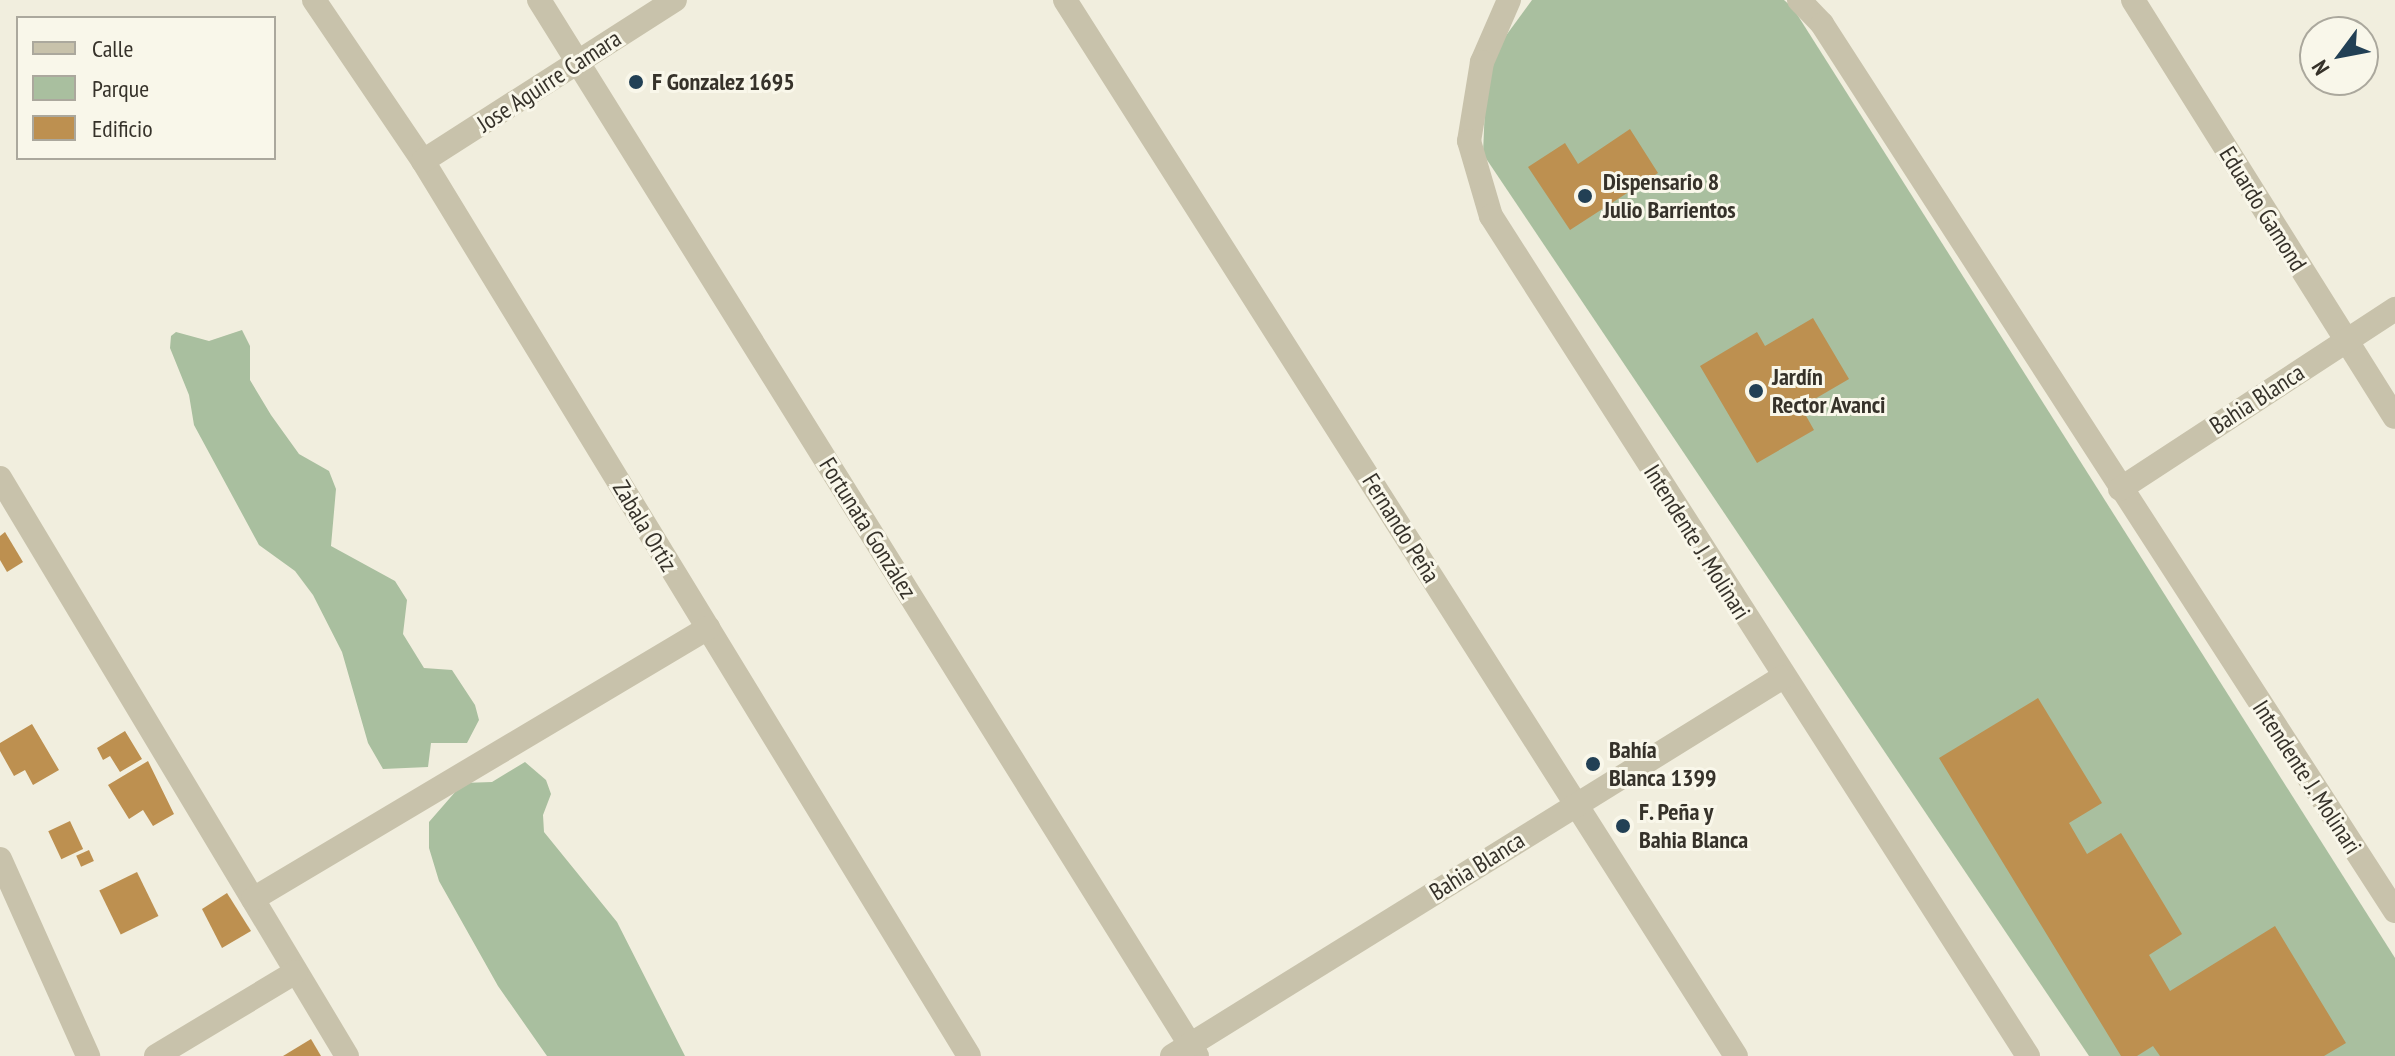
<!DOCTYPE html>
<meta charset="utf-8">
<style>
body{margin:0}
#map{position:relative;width:2395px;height:1056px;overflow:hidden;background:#f1eede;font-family:"PT Sans Narrow",sans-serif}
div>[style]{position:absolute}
.green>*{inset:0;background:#a9bf9f}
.building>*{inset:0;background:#bd9050;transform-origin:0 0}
.minor>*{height:24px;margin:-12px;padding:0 12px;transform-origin:12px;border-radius:12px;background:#c8c2ab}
.dots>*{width:22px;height:22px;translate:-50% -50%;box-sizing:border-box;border:4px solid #f9f7ea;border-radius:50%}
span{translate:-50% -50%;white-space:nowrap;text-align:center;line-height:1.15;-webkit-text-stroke:6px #f9f7ea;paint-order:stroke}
.street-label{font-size:24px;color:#36322a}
.poi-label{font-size:24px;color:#36322a;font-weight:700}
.left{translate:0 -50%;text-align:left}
.legend{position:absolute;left:16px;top:16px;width:260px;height:144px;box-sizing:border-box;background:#f9f7ea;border:2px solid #aba89d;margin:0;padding:10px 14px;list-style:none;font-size:24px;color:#36322a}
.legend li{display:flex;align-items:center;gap:16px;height:40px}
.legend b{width:40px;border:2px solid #aba89d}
.north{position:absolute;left:2299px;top:16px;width:80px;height:80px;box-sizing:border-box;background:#f9f7ea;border:2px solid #aba89d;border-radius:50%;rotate:238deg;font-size:22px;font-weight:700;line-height:32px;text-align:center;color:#36322a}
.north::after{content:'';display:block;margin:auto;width:28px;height:36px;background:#224055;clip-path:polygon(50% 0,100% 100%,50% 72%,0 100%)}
</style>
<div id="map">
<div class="green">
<div style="clip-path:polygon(1532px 0,1784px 0,1793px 8px,2395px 958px,2395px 1056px,2089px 1056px,1483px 154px,1486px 82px,1502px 41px)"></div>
<div style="clip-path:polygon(242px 330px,250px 346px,250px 380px,271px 415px,299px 454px,329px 471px,336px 489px,331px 546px,395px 581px,407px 600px,403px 634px,424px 668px,452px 670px,475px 705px,479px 720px,467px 743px,431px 743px,428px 767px,383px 769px,368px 743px,342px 652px,313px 595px,295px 571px,259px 545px,194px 425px,189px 395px,170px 348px,171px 336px,176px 332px,209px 341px)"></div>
<div style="clip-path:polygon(525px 762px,546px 780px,551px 794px,543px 815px,544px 832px,617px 922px,685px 1056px,547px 1056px,498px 986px,439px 881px,429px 848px,429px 822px,463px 783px,492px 782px)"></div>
</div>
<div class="building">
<div style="clip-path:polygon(1630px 129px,1658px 173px,1570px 230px,1528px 167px,1565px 143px,1578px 164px)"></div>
<div style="clip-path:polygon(1813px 318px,1849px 379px,1801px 407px,1814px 430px,1757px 463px,1700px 366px,1757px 332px,1765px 346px)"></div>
<div style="clip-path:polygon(5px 532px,23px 562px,7px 572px,0 560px,0 536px)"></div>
<div style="clip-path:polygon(2038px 698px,2102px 803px,2069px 823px,2087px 854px,2121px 833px,2182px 934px,2149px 955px,2170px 991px,2275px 926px,2346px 1043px,2324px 1056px,2160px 1056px,2153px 1046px,2137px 1056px,2121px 1056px,1939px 758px)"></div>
<div style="clip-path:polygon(32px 724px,59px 770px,33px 785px,25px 770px,14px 776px,0 751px,0 743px)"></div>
<div style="clip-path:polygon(125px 731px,142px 759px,120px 772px,110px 756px,103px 760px,97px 748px)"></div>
<div style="clip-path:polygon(148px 761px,174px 814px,153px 826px,143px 810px,129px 819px,108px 785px)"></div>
<div style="left:70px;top:821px;width:31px;height:24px;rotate:65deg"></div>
<div style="left:89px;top:850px;width:12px;height:14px;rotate:66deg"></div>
<div style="left:137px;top:872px;width:49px;height:42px;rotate:64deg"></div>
<div style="clip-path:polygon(227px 893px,251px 931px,222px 948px,202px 909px)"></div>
<div style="clip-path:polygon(311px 1039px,321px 1056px,283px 1056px)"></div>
</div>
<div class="minor">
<div style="left:314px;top:0;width:194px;rotate:55.9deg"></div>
<div style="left:423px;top:161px;width:1048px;rotate:58.61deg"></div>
<div style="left:539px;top:0;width:1244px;rotate:58.07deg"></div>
<div style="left:1065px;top:0;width:1251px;rotate:57.57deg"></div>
<div style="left:1509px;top:0;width:68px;rotate:113.5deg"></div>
<div style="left:1482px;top:62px;width:80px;rotate:99.3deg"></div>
<div style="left:1469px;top:141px;width:78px;rotate:73.7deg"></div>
<div style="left:1491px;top:216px;width:997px;rotate:57.41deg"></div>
<div style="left:1799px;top:0;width:33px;rotate:46deg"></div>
<div style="left:1822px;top:24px;width:1056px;rotate:57.14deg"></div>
<div style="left:2133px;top:0;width:492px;rotate:57.9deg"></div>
<div style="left:423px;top:161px;width:299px;rotate:-32.6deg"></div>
<div style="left:0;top:478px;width:674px;rotate:59.02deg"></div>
<div style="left:2120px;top:489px;width:329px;rotate:-33.2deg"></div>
<div style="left:0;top:859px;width:216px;rotate:65.9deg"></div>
<div style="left:253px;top:899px;width:530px;rotate:-30.78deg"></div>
<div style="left:156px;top:1056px;width:163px;rotate:-31deg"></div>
<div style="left:1172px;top:1056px;width:719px;rotate:-31.81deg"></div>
</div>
<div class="dots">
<div style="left:636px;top:82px;background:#224055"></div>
<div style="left:1585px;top:196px;background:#224055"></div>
<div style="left:1756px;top:391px;background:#224055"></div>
<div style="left:1593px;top:764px;background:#224055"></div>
<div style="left:1623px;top:826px;background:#224055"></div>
</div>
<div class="street-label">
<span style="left:549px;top:81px;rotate:-33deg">Jose Aguirre Camara</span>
<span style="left:2263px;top:209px;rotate:58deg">Eduardo Gamond</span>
<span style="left:2257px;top:399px;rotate:-33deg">Bahia Blanca</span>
<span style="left:645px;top:526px;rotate:59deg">Zabala Ortiz</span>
<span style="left:868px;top:528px;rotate:58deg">Fortunata González</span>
<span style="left:1401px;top:528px;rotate:58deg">Fernando Peña</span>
<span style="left:1697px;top:542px;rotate:58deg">Intendente J. Molinari</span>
<span style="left:2307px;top:777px;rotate:57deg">Intendente J. Molinari</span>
<span style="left:1477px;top:866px;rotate:-32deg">Bahia Blanca</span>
</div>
<div class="poi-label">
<span class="left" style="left:652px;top:82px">F Gonzalez 1695</span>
<span class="left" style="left:1603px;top:196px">Dispensario 8<br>Julio Barrientos</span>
<span class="left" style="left:1772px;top:391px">Jardín<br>Rector Avanci</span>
<span class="left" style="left:1609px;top:764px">Bahía<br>Blanca 1399</span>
<span class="left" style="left:1639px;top:826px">F. Peña y<br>Bahia Blanca</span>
</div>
<ul class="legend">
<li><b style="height:10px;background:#c8c2ab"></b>Calle</li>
<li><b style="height:22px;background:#a9bf9f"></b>Parque</li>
<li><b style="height:22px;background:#bd9050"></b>Edificio</li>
</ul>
<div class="north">N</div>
</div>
